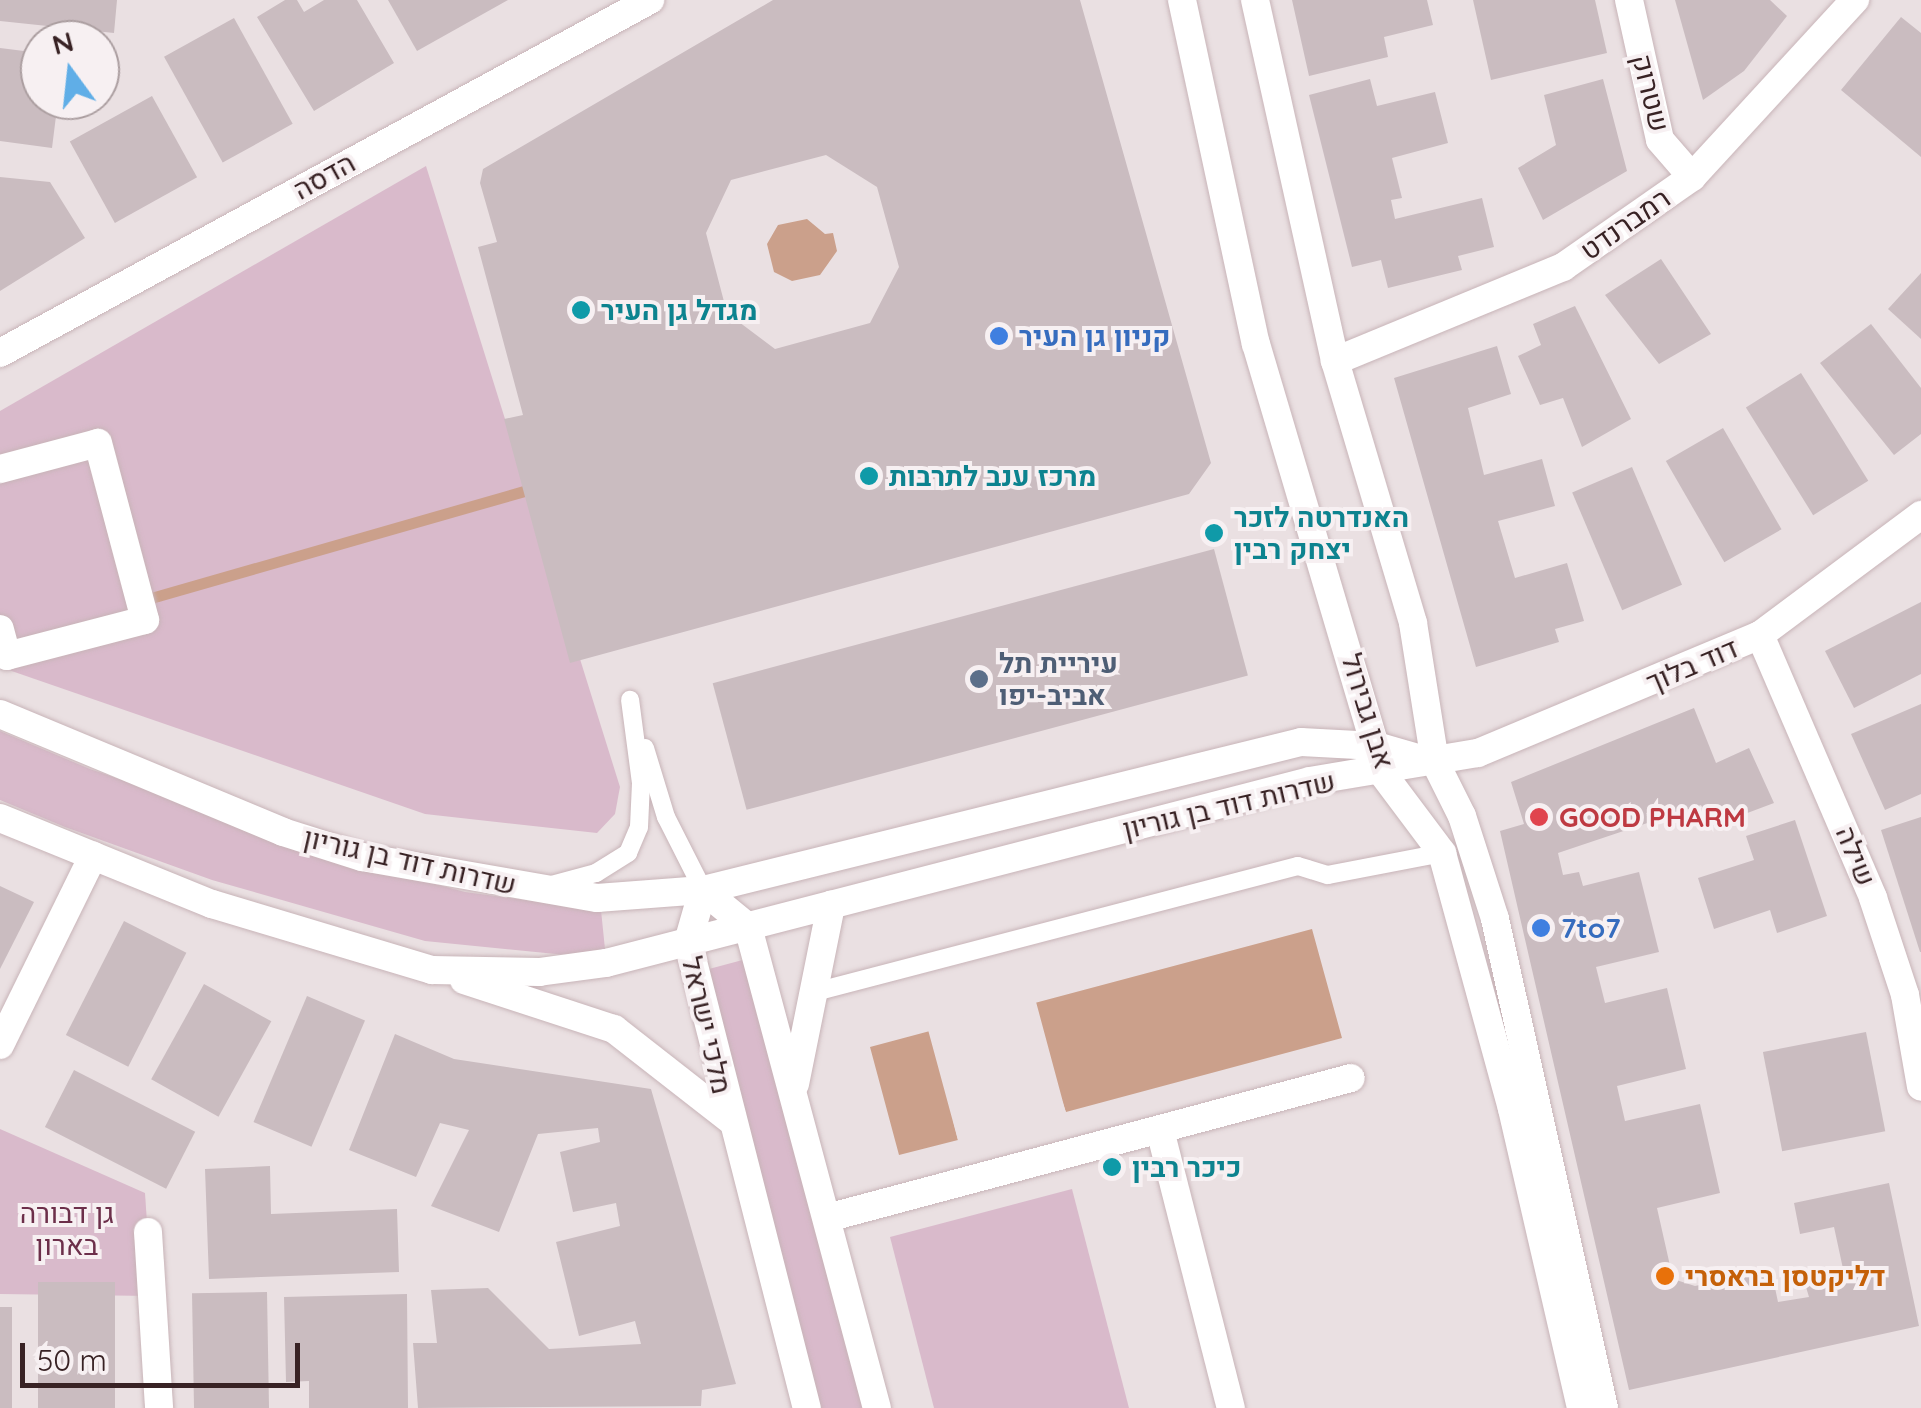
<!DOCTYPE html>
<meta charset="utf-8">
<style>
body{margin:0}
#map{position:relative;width:1921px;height:1408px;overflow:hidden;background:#eae0e2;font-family:Quicksand,Heebo,sans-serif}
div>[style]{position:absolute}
.green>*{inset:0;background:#d9bacb;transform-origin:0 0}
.water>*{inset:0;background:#cba08b}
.pier>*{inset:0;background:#eae0e2}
.stream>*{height:11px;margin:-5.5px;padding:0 5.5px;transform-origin:5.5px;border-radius:5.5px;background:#cba08b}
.building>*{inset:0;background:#cabcc0;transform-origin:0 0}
.roads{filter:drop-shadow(0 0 2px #c8b4b8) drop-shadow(0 0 2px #c8b4b8)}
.service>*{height:18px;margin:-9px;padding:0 9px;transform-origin:9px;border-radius:9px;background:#fff}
.pedestrian>*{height:28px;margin:-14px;padding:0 14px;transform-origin:14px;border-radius:14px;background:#fff}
.minor>*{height:28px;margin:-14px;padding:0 14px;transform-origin:14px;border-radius:14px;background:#fff}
.tertiary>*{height:28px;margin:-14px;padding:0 14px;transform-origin:14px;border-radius:14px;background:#fff}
.secondary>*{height:28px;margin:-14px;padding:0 14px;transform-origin:14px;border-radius:14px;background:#fff}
.dots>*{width:28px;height:28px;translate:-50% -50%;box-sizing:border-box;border:5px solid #f7f0f2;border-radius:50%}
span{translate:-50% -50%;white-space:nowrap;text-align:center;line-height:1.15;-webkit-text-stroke:8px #f7f0f2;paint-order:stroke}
.street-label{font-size:28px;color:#382224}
.culture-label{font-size:28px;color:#0d838f;font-weight:700}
.left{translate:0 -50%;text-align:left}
.shop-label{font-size:28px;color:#366cbe;font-weight:700}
.service-label{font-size:28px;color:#4e5e75;font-weight:700}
.health-label{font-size:28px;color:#be3a42;font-weight:700}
.park-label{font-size:28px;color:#6c2f4a}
.food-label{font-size:28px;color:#c56008;font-weight:700}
.north{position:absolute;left:20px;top:20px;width:100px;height:100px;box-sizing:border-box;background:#f7f0f2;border:2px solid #ab9ea0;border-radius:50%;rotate:345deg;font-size:28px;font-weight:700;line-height:40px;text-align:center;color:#382224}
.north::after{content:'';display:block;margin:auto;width:35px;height:45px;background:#60aee7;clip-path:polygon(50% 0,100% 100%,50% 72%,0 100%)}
.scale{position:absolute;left:20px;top:1343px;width:280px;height:45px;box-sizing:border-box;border:5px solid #382224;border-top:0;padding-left:12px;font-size:30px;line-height:35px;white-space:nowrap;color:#382224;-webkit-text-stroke:8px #f7f0f2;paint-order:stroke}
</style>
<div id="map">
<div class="green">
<div style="clip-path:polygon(426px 166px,620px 787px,615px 814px,597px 833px,425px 814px,0 667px,0 411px)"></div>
<div style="clip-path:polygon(0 731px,90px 769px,386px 871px,465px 892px,601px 910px,606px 959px,425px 941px,212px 880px,65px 827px,0 800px)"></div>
<div style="left:750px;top:958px;width:465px;height:54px;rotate:75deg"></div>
<div style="clip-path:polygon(0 1129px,145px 1193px,152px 1296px,0 1294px)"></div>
<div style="clip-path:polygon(1072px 1189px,1129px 1408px,934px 1408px,890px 1237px)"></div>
</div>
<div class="water">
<div style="clip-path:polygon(807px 219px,825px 234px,833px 233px,837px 251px,820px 275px,792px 281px,774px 272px,767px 244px,778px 225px)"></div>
<div style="clip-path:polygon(1312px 929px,1342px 1038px,1066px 1112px,1059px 1092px,953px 1120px,958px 1140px,899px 1155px,870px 1047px)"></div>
</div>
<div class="pier">
<div style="clip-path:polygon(1035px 998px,1067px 1117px,1057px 1098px,959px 1124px,959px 1144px,927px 1026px)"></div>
</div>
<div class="stream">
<div style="left:144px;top:600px;width:395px;rotate:-16deg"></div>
</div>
<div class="building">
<div style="clip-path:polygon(0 0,117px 0,114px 33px,0 21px)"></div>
<div style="clip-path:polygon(285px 0,297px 0,304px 12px,324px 0,357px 0,394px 63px,314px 111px,257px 17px)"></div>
<div style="clip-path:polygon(388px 0,508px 0,417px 51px)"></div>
<div style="clip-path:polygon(evenodd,773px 0,1080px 0,1211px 463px,1189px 494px,570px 663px,504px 419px,523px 415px,478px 247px,497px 242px,480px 183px,483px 169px,773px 0,826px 155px,877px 187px,899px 267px,870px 323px,775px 349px,727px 313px,706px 233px,731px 180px,826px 155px)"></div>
<div style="clip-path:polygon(1292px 0,1427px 0,1433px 25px,1384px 37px,1388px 57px,1309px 76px)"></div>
<div style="clip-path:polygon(1473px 0,1595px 0,1607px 53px,1491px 80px)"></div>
<div style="clip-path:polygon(1675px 0,1770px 0,1787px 16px,1744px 71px,1703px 100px)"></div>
<div style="clip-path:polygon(1901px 17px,1921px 33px,1921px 157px,1841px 90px)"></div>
<div style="left:234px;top:18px;width:121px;height:80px;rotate:61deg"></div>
<div style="clip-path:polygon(0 48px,40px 53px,40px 100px,58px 100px,52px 148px,0 141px)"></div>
<div style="clip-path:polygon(1370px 79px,1377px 106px,1435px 92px,1448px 143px,1392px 158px,1402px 198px,1391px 200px,1395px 219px,1482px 198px,1494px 247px,1458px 256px,1462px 270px,1388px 288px,1381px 260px,1352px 267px,1309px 95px)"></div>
<div style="clip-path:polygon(1603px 79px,1627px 171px,1543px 220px,1518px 168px,1556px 145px,1544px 95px)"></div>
<div style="left:152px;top:96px;width:93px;height:94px;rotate:61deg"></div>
<div style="clip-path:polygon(0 177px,50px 182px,85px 238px,0 291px)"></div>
<div style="clip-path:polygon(1661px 259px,1711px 334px,1659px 364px,1605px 295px)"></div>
<div style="clip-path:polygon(1921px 273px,1921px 339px,1888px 309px)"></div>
<div style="clip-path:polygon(1575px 306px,1631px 419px,1582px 447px,1563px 398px,1540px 405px,1518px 356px,1541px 345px,1533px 324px)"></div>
<div style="clip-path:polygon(1871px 324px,1921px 388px,1921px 434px,1894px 455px,1820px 363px)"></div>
<div style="clip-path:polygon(1497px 346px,1511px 394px,1468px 408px,1484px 475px,1542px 459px,1555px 506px,1498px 521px,1515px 578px,1567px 563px,1584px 621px,1555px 629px,1559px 642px,1476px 667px,1394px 378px)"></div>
<div style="left:1801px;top:373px;width:127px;height:65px;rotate:58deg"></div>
<div style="left:1723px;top:428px;width:117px;height:66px;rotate:60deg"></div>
<div style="left:1632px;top:467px;width:128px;height:65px;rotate:67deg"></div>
<div style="left:1214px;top:549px;width:131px;height:519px;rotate:75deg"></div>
<div style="clip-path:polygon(1921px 602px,1921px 674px,1854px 708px,1825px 651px)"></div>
<div style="clip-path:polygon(1921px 704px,1921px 794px,1885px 810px,1851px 734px)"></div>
<div style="clip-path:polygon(1694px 708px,1716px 763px,1749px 748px,1774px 803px,1710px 827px,1701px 805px,1558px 853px,1563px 875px,1579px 872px,1583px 886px,1639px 872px,1659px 952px,1596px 967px,1605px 1003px,1667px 988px,1686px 1069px,1617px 1086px,1625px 1121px,1700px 1104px,1720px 1193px,1657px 1208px,1673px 1279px,1695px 1286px,1771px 1269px,1778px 1302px,1809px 1297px,1806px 1287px,1845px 1278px,1834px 1227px,1800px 1234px,1794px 1203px,1889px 1183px,1919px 1326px,1629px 1390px,1500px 831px,1524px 824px,1511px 782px)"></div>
<div style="clip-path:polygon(1921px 817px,1921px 952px,1920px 952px,1881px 830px)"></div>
<div style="clip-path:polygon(1795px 820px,1827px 916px,1777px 933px,1770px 910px,1714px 929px,1698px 878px,1754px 860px,1746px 836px)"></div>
<div style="clip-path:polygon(0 886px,34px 902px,0 969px)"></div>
<div style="left:124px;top:921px;width:70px;height:128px;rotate:27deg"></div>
<div style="left:204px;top:984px;width:77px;height:109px;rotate:29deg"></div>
<div style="left:307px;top:996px;width:63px;height:137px;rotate:23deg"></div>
<div style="left:1866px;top:1032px;width:101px;height:105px;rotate:79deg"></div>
<div style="clip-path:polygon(395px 1034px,454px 1059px,651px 1089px,736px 1384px,702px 1390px,701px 1406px,418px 1408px,413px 1343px,437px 1343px,431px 1290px,488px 1288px,549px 1349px,641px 1344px,635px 1321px,579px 1336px,556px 1242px,620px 1226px,616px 1203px,573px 1212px,560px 1152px,600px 1142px,598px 1128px,538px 1134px,499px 1232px,431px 1206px,469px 1130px,440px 1123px,416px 1177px,349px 1150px)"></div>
<div style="left:74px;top:1070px;width:136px;height:64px;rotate:27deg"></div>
<div style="clip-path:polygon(270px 1166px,271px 1214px,397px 1209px,399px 1272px,209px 1279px,205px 1169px)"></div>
<div style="left:115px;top:1282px;width:126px;height:77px;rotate:90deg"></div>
<div style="left:267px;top:1292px;width:116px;height:75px;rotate:89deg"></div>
<div style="clip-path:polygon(407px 1294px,408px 1408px,309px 1408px,309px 1381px,286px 1382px,284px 1297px)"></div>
<div style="left:0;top:1307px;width:12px;height:101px"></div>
</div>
<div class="roads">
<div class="service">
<div style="left:645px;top:748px;width:72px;rotate:73.1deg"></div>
<div style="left:666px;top:817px;width:82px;rotate:63.1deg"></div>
<div style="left:548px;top:886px;width:50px;rotate:-15.2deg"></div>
<div style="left:596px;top:873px;width:38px;rotate:-32deg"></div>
<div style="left:628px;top:853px;width:28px;rotate:-67deg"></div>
<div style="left:639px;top:827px;width:44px;rotate:-87.4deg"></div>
<div style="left:641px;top:783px;width:84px;rotate:-97.5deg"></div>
<div style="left:811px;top:993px;width:503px;rotate:-14.62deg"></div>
<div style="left:1298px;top:866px;width:31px;rotate:17deg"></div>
<div style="left:1328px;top:875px;width:116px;rotate:-10.9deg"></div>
</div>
<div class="pedestrian">
<div style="left:0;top:469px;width:101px;rotate:-14.9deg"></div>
<div style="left:98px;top:443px;width:183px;rotate:75.1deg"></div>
<div style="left:145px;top:620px;width:143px;rotate:165.4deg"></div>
<div style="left:7px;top:656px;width:28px;rotate:-105deg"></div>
<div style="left:1160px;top:1130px;width:287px;rotate:75.7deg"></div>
<div style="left:827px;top:1218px;width:542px;rotate:-14.96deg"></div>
</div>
<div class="minor">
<div style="left:1629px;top:0;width:143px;rotate:77.5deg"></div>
<div style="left:1660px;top:140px;width:49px;rotate:49.1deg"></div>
<div style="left:0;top:353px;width:740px;rotate:-28.51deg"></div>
<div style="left:1335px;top:361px;width:247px;rotate:-22.4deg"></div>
<div style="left:1563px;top:267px;width:157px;rotate:-34.9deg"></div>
<div style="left:1692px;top:177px;width:241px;rotate:-47.4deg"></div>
<div style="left:1760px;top:635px;width:286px;rotate:66.7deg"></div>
<div style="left:1873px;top:898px;width:102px;rotate:71.7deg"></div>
<div style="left:1905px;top:995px;width:93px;rotate:80.1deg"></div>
<div style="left:0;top:1045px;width:211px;rotate:-63.8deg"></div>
<div style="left:148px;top:1232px;width:176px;rotate:86.4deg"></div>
</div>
<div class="tertiary">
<div style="left:0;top:714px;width:307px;rotate:22.6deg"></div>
<div style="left:283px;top:832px;width:83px;rotate:17.6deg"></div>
<div style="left:362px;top:857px;width:239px;rotate:9.9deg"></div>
<div style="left:597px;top:898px;width:106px;rotate:-4.3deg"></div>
<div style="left:703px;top:890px;width:616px;rotate:-13.9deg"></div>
<div style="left:1301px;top:742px;width:75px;rotate:3.1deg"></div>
<div style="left:1376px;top:746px;width:54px;rotate:16.1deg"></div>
<div style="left:0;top:818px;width:229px;rotate:22.1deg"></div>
<div style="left:212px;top:904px;width:230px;rotate:16.7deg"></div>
<div style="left:432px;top:970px;width:107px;rotate:1.1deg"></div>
<div style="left:539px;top:972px;width:68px;rotate:-7.7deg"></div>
<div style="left:606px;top:963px;width:727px;rotate:-14.49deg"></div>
<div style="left:1310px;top:781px;width:170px;rotate:-9.5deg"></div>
<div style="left:1478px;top:753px;width:306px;rotate:-22.7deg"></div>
<div style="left:1760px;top:635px;width:201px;rotate:-36.7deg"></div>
<div style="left:703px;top:890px;width:58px;rotate:39.4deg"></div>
<div style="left:748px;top:927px;width:498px;rotate:75deg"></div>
<div style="left:703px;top:890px;width:54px;rotate:106.1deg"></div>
<div style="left:688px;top:942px;width:481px;rotate:75.7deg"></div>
<div style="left:464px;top:980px;width:158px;rotate:18.1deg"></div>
<div style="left:614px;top:1029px;width:146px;rotate:38deg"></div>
<div style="left:795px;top:1084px;width:183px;rotate:-78.6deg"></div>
</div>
<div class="secondary">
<div style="left:1182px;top:0;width:352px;rotate:77.9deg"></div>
<div style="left:1256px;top:344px;width:448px;rotate:73.5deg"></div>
<div style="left:1383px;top:774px;width:99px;rotate:53.2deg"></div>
<div style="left:1442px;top:853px;width:265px;rotate:74.7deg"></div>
<div style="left:1512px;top:1109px;width:307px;rotate:77deg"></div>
<div style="left:1255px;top:0;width:370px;rotate:77.5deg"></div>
<div style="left:1335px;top:361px;width:273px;rotate:73.4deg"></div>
<div style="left:1413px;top:623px;width:141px;rotate:81deg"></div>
<div style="left:1435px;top:762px;width:60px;rotate:63.4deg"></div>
<div style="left:1462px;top:816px;width:108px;rotate:72.2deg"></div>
<div style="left:1495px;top:919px;width:501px;rotate:77.43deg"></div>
</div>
</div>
<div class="dots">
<div style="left:581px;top:310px;background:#0f9aa8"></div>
<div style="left:999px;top:336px;background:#3f7fe0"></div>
<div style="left:869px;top:476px;background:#0f9aa8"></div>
<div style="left:1214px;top:533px;background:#0f9aa8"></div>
<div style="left:979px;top:679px;background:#5c6f8a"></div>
<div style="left:1539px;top:817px;background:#e0444e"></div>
<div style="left:1541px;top:928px;background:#3f7fe0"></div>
<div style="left:1112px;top:1167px;background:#0f9aa8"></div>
<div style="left:1665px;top:1276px;background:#e8710a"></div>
</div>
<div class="street-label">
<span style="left:1651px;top:93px;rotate:76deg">שטרוק</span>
<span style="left:324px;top:176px;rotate:-29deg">הדסה</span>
<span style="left:1625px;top:224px;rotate:-35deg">רמברנדט</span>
<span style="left:1692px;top:665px;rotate:-23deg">דוד בלוך</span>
<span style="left:1368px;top:711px;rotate:73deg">אבן גבירול</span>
<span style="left:1229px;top:805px;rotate:-13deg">שדרות דוד בן גוריון</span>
<span style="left:1856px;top:856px;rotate:68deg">שילה</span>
<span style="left:410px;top:861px;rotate:13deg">שדרות דוד בן גוריון</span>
<span style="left:707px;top:1025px;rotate:77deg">מלכי ישראל</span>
</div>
<div class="culture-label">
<span class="left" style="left:601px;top:310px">מגדל גן העיר</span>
<span class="left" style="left:889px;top:476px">מרכז ענב לתרבות</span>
<span class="left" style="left:1234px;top:533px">האנדרטה לזכר<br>יצחק רבין</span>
<span class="left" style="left:1132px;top:1167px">כיכר רבין</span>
</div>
<div class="shop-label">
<span class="left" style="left:1019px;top:336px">קניון גן העיר</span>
<span class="left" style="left:1561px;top:928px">7to7</span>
</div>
<div class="service-label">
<span class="left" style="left:999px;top:679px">עיריית תל<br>אביב-יפו</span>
</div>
<div class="health-label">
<span class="left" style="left:1559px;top:817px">GOOD PHARM</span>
</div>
<div class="park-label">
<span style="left:67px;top:1229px">גן דבורה<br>בארון</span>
</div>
<div class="food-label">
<span class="left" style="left:1685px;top:1276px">דליקטסן בראסרי</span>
</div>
<div class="north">N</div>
<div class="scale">50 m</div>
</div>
